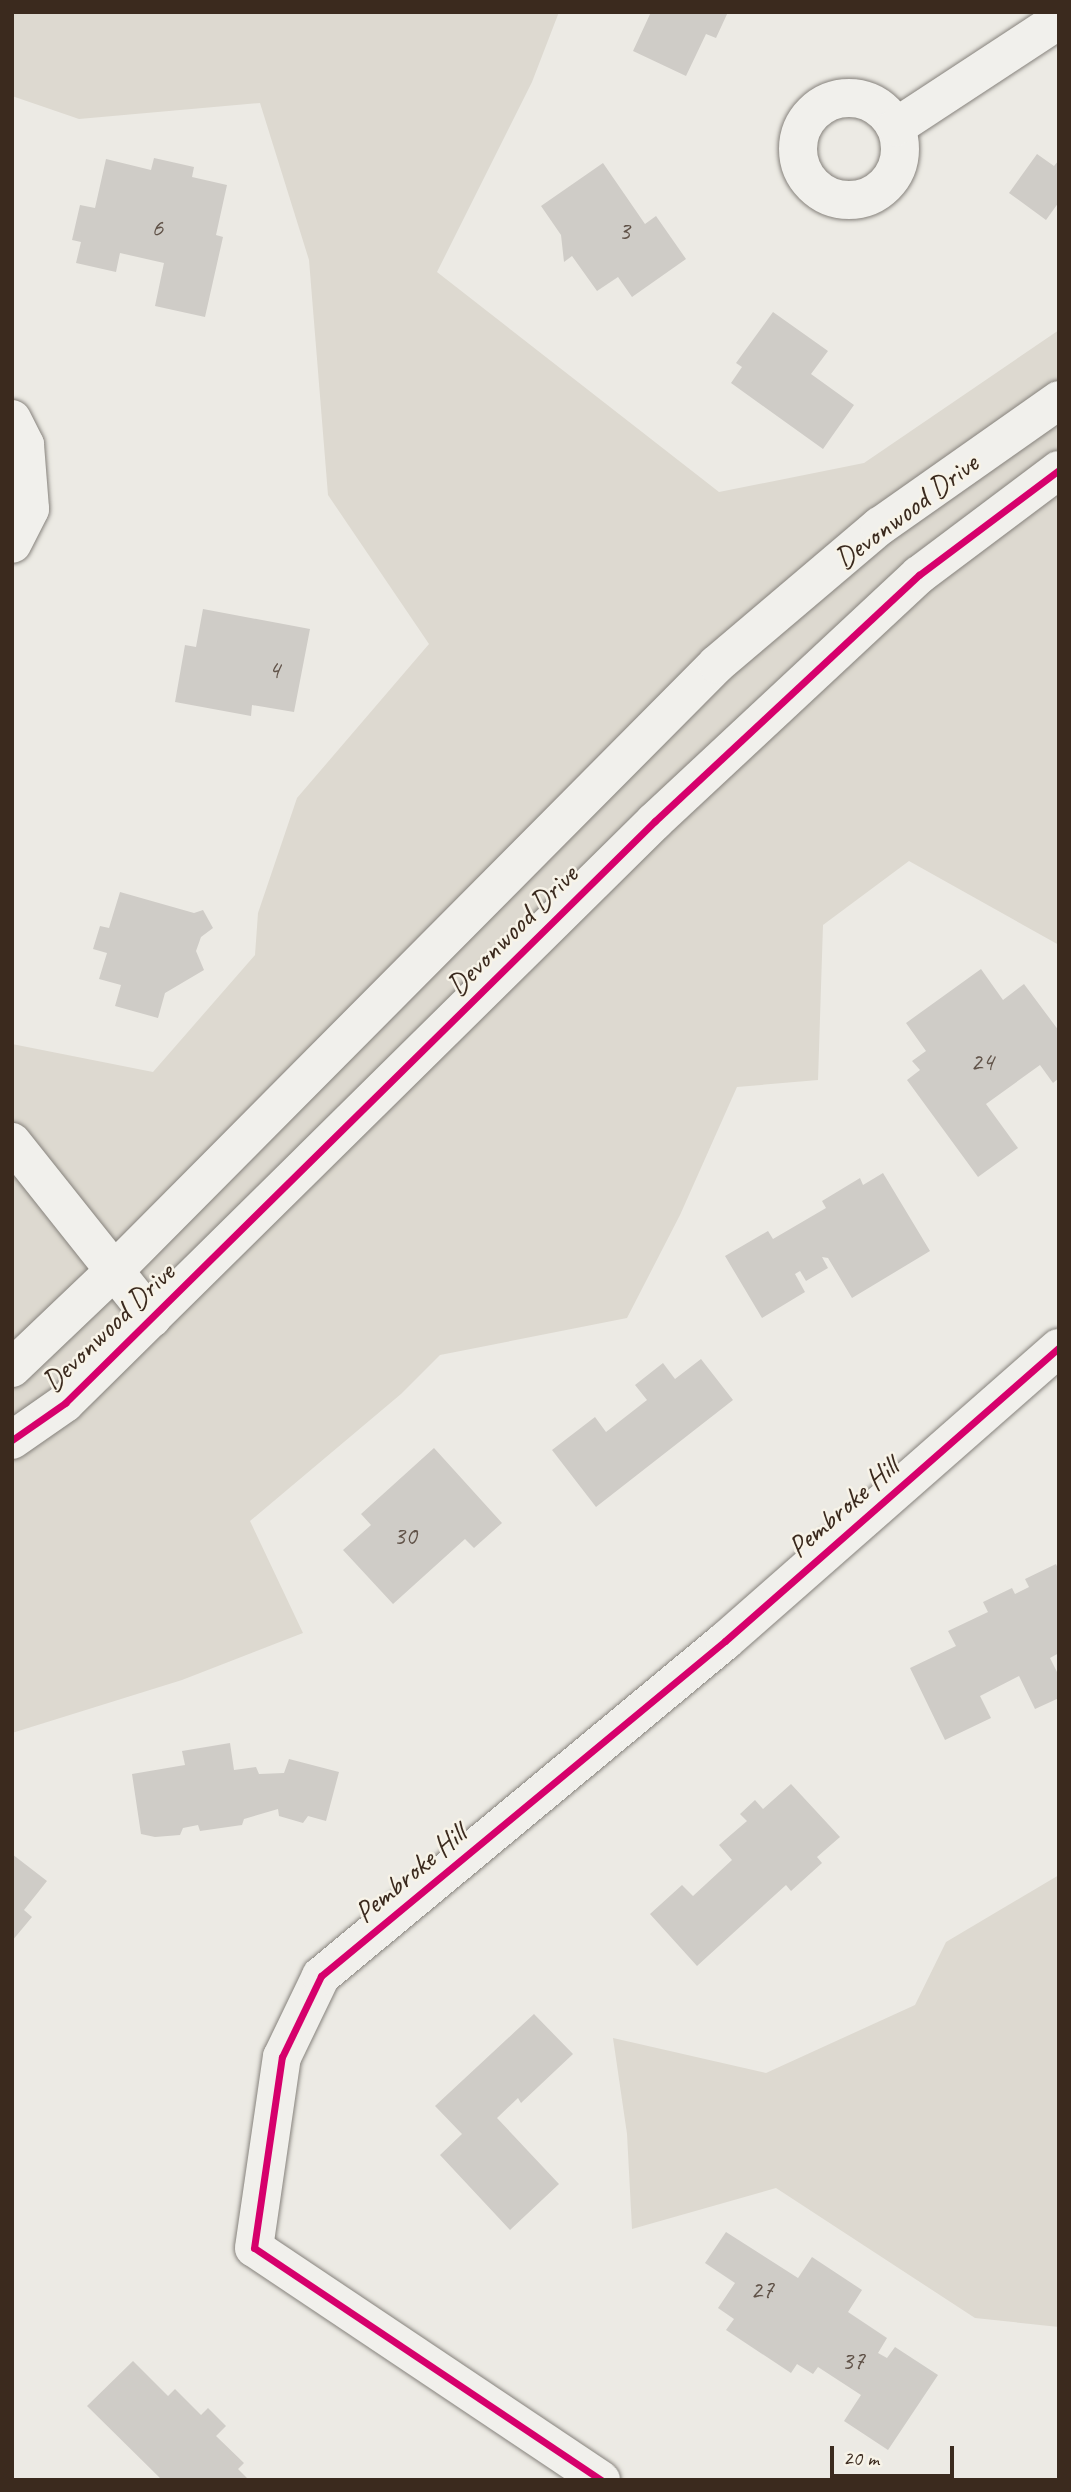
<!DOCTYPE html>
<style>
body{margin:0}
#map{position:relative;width:1071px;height:2492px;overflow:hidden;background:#eceae4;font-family:Caveat,sans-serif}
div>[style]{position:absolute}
.green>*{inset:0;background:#ddd9d0}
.building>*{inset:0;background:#cfccc7}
.roads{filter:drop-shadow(0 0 2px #86827c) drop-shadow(0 0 2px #86827c)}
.minor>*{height:38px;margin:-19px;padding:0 19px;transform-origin:19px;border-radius:19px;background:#f1f0ec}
.minor>.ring{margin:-19px;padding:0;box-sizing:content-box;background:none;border:38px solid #f1f0ec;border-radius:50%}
.cycleway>*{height:7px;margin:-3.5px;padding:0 3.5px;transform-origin:3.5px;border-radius:3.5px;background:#d6006c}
span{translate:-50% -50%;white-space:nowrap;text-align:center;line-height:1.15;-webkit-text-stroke:5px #f7f3e8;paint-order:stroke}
.number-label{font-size:26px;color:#605248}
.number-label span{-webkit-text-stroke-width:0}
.street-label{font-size:30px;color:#3b2a1e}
.frame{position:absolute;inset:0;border:14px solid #3b2a1e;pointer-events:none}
.scale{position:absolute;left:830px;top:2446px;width:124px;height:32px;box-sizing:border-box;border:4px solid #3b2a1e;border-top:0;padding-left:9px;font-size:21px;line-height:24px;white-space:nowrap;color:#3b2a1e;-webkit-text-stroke:5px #f7f3e8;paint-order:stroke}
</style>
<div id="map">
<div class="green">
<div style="clip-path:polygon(12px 12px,559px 12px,532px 82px,437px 272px,719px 492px,864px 463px,1059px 330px,1059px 945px,909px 861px,823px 925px,818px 1080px,737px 1087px,680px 1215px,627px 1318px,440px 1355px,401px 1394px,250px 1521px,303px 1633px,182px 1680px,12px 1733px,12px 1044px,153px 1072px,255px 955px,258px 913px,297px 798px,429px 644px,328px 495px,309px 260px,260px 103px,79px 119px,12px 96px)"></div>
<div style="clip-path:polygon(1059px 1875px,1059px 2327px,975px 2318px,776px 2188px,632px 2229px,627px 2134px,613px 2038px,766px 2073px,915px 2005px,946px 1942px)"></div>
</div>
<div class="building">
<div style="clip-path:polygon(651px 12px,728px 12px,716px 38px,706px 34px,686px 76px,633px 51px)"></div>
<div style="clip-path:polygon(1037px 154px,1054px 166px,1059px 160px,1059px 202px,1046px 220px,1009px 193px)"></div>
<div style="clip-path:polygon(154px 158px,194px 167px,192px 177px,227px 185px,216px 235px,223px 237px,205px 317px,155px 306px,164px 263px,120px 253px,116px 272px,76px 263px,81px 242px,72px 240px,80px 205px,95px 208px,106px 159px,151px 170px)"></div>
<div style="clip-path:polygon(603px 163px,645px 224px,656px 216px,686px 259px,632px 297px,618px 277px,597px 291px,572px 256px,564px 262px,561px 235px,541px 206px)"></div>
<div style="clip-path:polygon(773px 312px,828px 351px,811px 374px,854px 405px,823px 449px,731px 383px,742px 367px,736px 363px)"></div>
<div style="clip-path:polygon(203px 609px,310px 629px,294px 712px,252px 705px,251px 716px,175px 702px,185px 645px,196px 647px)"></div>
<div style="clip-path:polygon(120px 892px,194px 913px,203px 910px,213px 928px,201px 937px,196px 951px,204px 970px,165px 993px,158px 1018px,115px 1006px,121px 985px,99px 979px,107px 953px,93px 949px,100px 926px,109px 928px)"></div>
<div style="clip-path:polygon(981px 969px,1003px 1000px,1024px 984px,1059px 1031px,1059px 1078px,1053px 1083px,1040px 1065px,986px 1104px,1018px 1148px,978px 1177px,907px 1080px,920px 1070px,912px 1061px,926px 1051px,906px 1023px)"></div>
<div style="clip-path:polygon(883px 1173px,930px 1251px,852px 1298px,828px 1258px,822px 1257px,828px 1268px,806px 1281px,800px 1271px,795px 1274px,805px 1292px,762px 1318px,725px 1256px,768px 1231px,773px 1239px,826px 1208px,822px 1201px,860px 1178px,863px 1185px)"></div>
<div style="clip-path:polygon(701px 1359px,733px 1400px,596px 1507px,552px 1450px,595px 1417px,606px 1432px,647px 1400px,635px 1385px,663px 1363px,675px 1379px)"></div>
<div style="clip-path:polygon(434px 1448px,502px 1523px,474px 1548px,465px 1539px,393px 1604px,343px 1550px,371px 1525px,361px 1514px)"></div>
<div style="clip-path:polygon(1056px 1564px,1059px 1571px,1059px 1653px,1050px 1658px,1059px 1676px,1059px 1698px,1035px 1709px,1019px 1676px,980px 1696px,991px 1718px,945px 1740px,910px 1668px,956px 1646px,948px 1631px,988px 1612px,983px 1602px,1012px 1588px,1015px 1594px,1029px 1587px,1025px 1579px)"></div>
<div style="clip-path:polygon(230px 1743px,234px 1770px,256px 1767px,259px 1774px,284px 1773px,289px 1759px,339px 1772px,326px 1821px,308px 1816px,303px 1823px,279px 1816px,278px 1809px,244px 1819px,242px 1825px,200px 1831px,198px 1825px,183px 1828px,180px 1835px,155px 1837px,141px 1834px,132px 1774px,185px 1765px,182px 1751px)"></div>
<div style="clip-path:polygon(791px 1784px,840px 1837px,817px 1857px,822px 1863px,791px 1891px,786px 1885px,697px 1966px,650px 1914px,682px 1885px,693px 1896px,732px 1860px,719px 1845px,747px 1821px,740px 1814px,755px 1800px,763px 1809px)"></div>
<div style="clip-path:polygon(12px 1854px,47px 1881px,24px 1910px,32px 1917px,12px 1941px)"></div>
<div style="clip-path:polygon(534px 2014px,573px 2054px,521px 2103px,518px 2098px,497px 2118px,559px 2184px,510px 2230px,440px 2155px,462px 2134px,435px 2106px)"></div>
<div style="clip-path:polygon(726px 2232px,798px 2278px,812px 2257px,862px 2290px,848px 2312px,887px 2338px,878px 2353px,887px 2358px,895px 2347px,938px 2375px,888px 2450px,844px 2421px,861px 2395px,818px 2367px,813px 2374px,797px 2364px,791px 2373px,726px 2330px,734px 2319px,718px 2308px,735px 2283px,705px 2263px)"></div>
<div style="clip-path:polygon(133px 2361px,168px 2396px,175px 2389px,201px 2415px,208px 2408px,226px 2426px,216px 2436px,244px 2463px,238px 2469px,249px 2480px,162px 2480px,87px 2406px)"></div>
</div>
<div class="roads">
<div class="minor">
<div class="ring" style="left:798px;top:98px;width:64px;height:64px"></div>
<div style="left:896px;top:127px;width:195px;rotate:-33.3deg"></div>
<div style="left:12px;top:419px;width:29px;rotate:63deg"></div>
<div style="left:25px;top:445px;width:64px;rotate:85.5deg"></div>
<div style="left:30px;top:509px;width:39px;rotate:117deg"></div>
<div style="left:12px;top:1142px;width:225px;rotate:51.5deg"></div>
<div style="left:12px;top:1368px;width:142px;rotate:-43.6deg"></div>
<div style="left:115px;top:1270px;width:854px;rotate:-45.19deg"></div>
<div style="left:717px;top:664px;width:214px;rotate:-40.3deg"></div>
<div style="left:880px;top:526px;width:219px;rotate:-35.1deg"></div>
<div style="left:12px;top:1440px;width:65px;rotate:-34.9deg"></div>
<div style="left:65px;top:1403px;width:829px;rotate:-44.61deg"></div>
<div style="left:655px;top:821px;width:361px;rotate:-43deg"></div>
<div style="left:919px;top:575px;width:175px;rotate:-36.9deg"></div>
<div style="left:601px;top:2480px;width:417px;rotate:-146.2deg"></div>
<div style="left:254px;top:2248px;width:193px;rotate:-81.7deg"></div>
<div style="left:282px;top:2057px;width:90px;rotate:-64.3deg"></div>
<div style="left:321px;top:1976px;width:525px;rotate:-39.67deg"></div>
<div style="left:725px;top:1641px;width:444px;rotate:-41.3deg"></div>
</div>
</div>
<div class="cycleway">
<div style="left:12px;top:1440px;width:65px;rotate:-34.9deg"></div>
<div style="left:65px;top:1403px;width:829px;rotate:-44.61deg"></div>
<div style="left:655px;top:821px;width:361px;rotate:-43deg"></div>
<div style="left:919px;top:575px;width:175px;rotate:-36.9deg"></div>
<div style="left:601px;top:2480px;width:417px;rotate:-146.2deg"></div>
<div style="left:254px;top:2248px;width:193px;rotate:-81.7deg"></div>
<div style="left:282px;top:2057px;width:90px;rotate:-64.3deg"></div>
<div style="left:321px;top:1976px;width:525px;rotate:-39.67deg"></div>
<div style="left:725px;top:1641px;width:444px;rotate:-41.3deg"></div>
</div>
<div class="number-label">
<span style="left:157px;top:228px">6</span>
<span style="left:624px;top:231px">3</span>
<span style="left:274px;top:670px">4</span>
<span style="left:982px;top:1062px">24</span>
<span style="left:405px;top:1536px">30</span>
<span style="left:762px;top:2290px">27</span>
<span style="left:853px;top:2361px">37</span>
</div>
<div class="street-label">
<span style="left:906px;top:511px;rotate:-37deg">Devonwood Drive</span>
<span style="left:512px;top:930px;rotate:-45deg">Devonwood Drive</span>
<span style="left:108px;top:1327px;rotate:-44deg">Devonwood Drive</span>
<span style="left:843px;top:1507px;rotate:-41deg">Pembroke Hill</span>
<span style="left:410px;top:1873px;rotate:-40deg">Pembroke Hill</span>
</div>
<div class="frame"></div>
<div class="scale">20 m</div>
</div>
